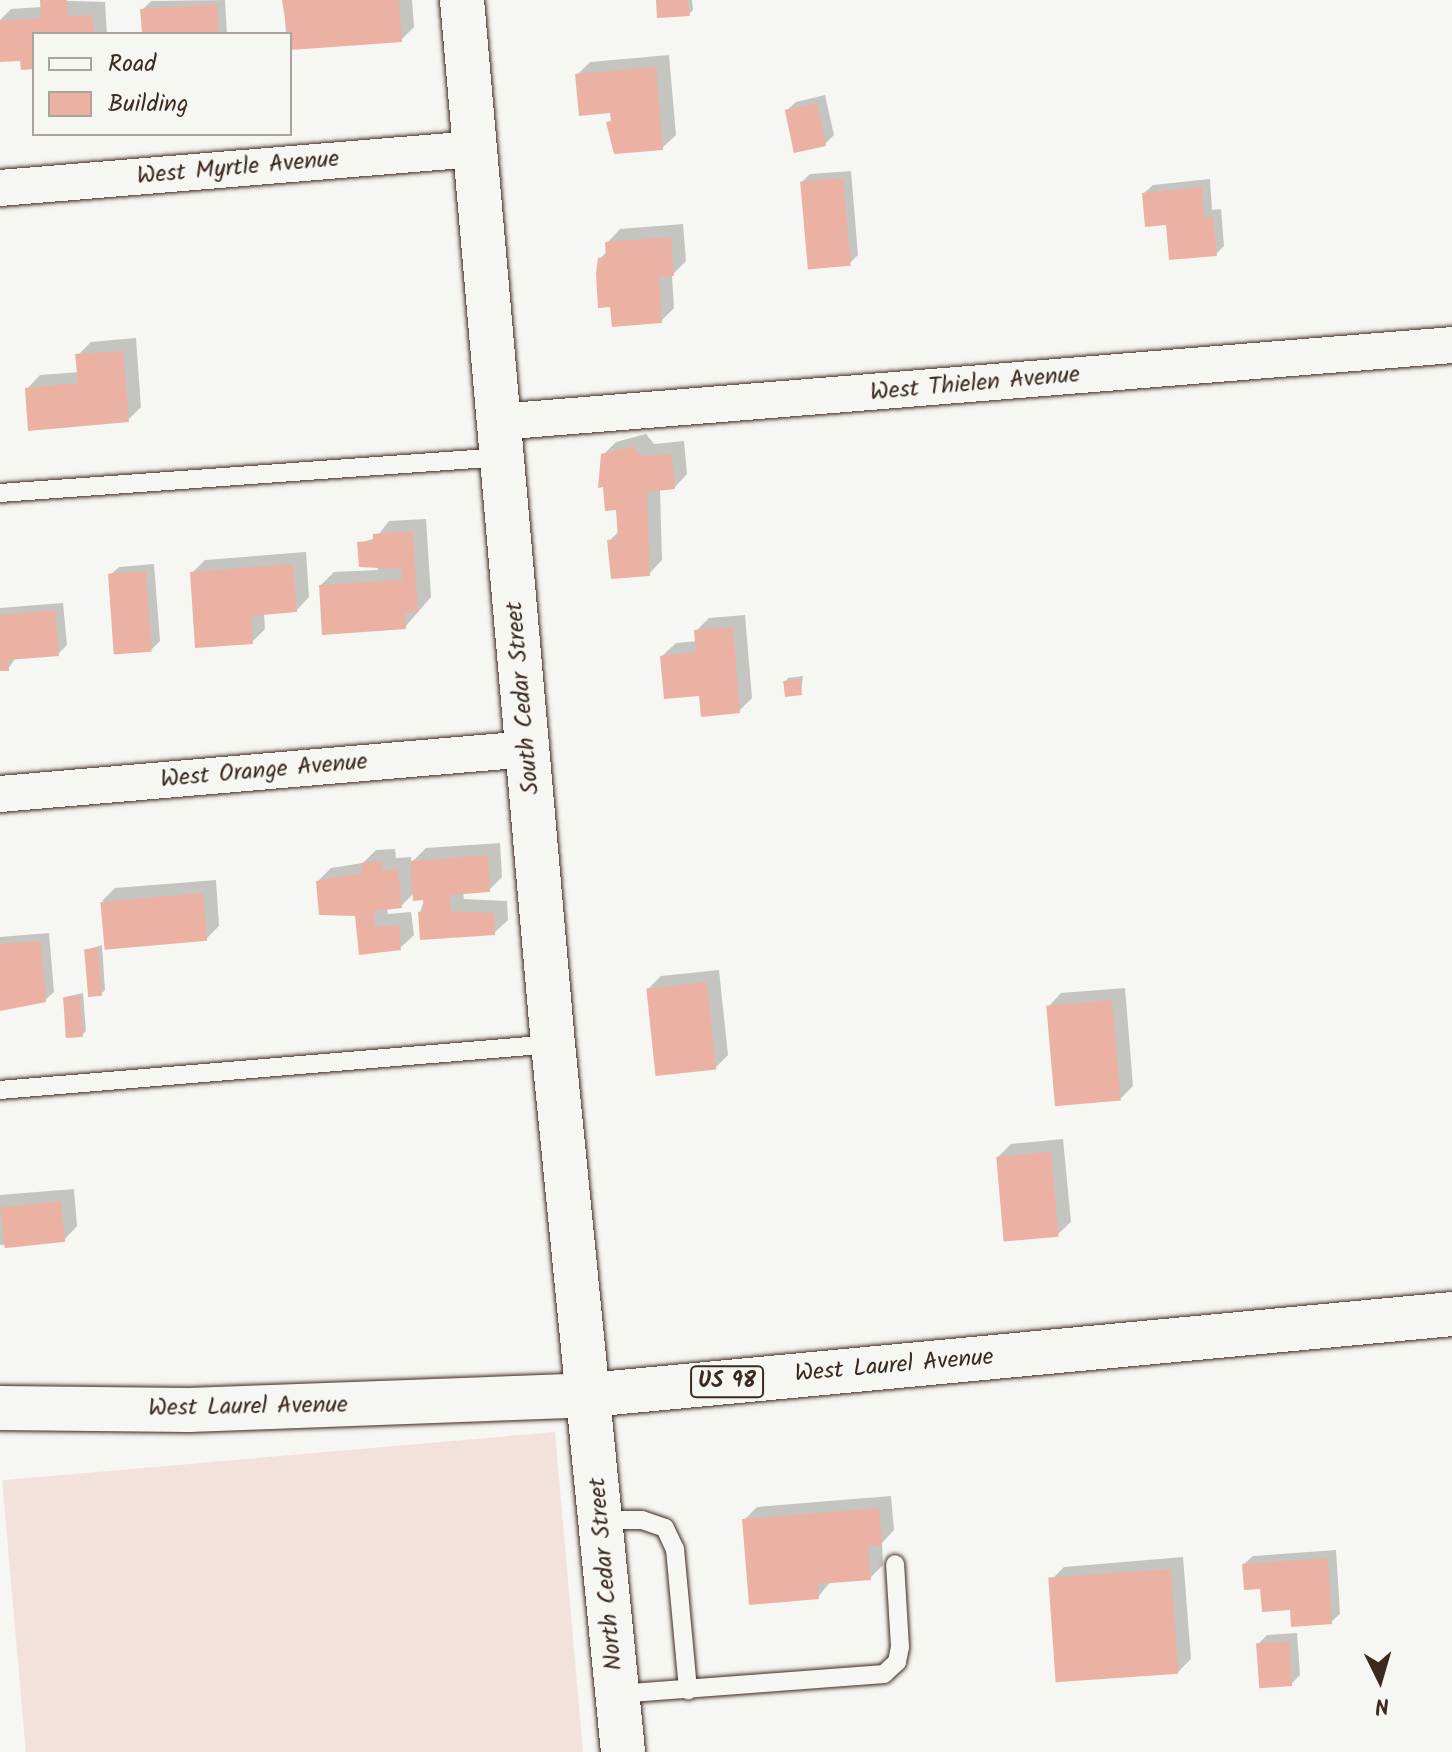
<!DOCTYPE html>
<style>
body{margin:0}
#map{position:relative;width:1452px;height:1752px;overflow:hidden;background:#f6f6f2;font-family:Kalam,sans-serif}
div>[style]{position:absolute}
.built>*{inset:0;background:#f3e2db;transform-origin:0 0}
.shadow>*{inset:0;background:#0003}
.building>*{inset:0;background:#ebb2a4;transform-origin:0 0}
.roads{filter:drop-shadow(0 0 2px #3b2a1e) drop-shadow(0 0 2px #3b2a1e)}
.lane>*{height:18px;margin:-9px;padding:0 9px;transform-origin:9px;border-radius:9px;background:#f6f6f2}
.street>*{height:36px;margin:-18px;padding:0 18px;transform-origin:18px;border-radius:18px;background:#f6f6f2}
.secondary>*{height:44px;margin:-22px;padding:0 22px;transform-origin:22px;border-radius:22px;background:#f6f6f2}
.primary>*{height:44px;margin:-22px;padding:0 22px;transform-origin:22px;border-radius:22px;background:#f6f6f2}
span{translate:-50% -50%;white-space:nowrap;text-align:center;line-height:1.15;-webkit-text-stroke:6px #f6f6f2;paint-order:stroke}
.shield-label span{padding:2px 6px;background:#f6f6f2;border:2px solid;border-radius:6px;-webkit-text-stroke-width:0}
.shield-label{font-size:22px;color:#3b2a1e;font-weight:700}
.street-label{font-size:24px;color:#3b2a1e}
.legend{position:absolute;left:32px;top:32px;width:260px;height:104px;box-sizing:border-box;background:#f6f6f2;border:2px solid #aba49d;margin:0;padding:10px 14px;list-style:none;font-size:24px;color:#3b2a1e}
.legend li{display:flex;align-items:center;gap:16px;height:40px}
.legend b{width:40px;border:2px solid #aba49d}
.north{position:absolute;left:1340px;top:1640px;width:80px;height:80px;-webkit-text-stroke:6px #f6f6f2;paint-order:stroke;rotate:175deg;font-size:22px;font-weight:700;line-height:32px;text-align:center;color:#3b2a1e}
.north::after{content:'';display:block;margin:auto;width:28px;height:36px;background:#3b2a1e;clip-path:polygon(50% 0,100% 100%,50% 72%,0 100%)}
</style>
<div id="map">
<div class="built">
<div style="left:555px;top:1432px;width:321px;height:555px;rotate:85deg"></div>
</div>
<div class="shadow">
<div style="clip-path:polygon(42px 0,105px 2px,107px 34px,34px 34px,34px 67px,22px 59px,0 60px,0 20px,11px 9px,42px 7px)"></div>
<div style="clip-path:polygon(225px 0,227px 34px,144px 34px,142px 10px,151px 1px)"></div>
<div style="clip-path:polygon(284px 0,412px 0,414px 27px,401px 40px,286px 34px)"></div>
<div style="clip-path:polygon(658px 0,692px 0,693px 10px,689px 14px)"></div>
<div style="clip-path:polygon(669px 55px,676px 135px,662px 148px,609px 135px,612px 111px,577px 75px,590px 62px)"></div>
<div style="clip-path:polygon(825px 95px,834px 135px,825px 144px,787px 110px,796px 102px)"></div>
<div style="clip-path:polygon(851px 171px,858px 255px,849px 264px,802px 182px,810px 174px)"></div>
<div style="clip-path:polygon(1210px 179px,1212px 210px,1221px 209px,1224px 246px,1216px 254px,1168px 223px,1144px 193px,1153px 185px)"></div>
<div style="clip-path:polygon(683px 224px,686px 261px,672px 275px,674px 308px,661px 321px,612px 304px,600px 259px,607px 251px,607px 243px,620px 229px)"></div>
<div style="clip-path:polygon(136px 338px,141px 407px,128px 420px,27px 389px,40px 375px,79px 372px,78px 355px,91px 342px)"></div>
<div style="clip-path:polygon(646px 434px,654px 444px,684px 441px,687px 474px,674px 488px,660px 489px,662px 560px,649px 574px,609px 541px,620px 530px,618px 508px,603px 455px,616px 442px)"></div>
<div style="clip-path:polygon(426px 519px,431px 597px,405px 627px,321px 585px,334px 572px,378px 570px,377px 561px,359px 543px,376px 538px,389px 521px)"></div>
<div style="clip-path:polygon(306px 552px,309px 597px,296px 611px,264px 613px,265px 629px,252px 642px,192px 573px,205px 560px)"></div>
<div style="clip-path:polygon(154px 564px,160px 641px,151px 650px,110px 575px,119px 567px)"></div>
<div style="clip-path:polygon(63px 603px,67px 645px,58px 654px,16px 657px,8px 669px,0 669px,0 608px)"></div>
<div style="clip-path:polygon(745px 615px,752px 698px,739px 711px,701px 694px,662px 656px,676px 643px,697px 641px,696px 631px,709px 618px)"></div>
<div style="clip-path:polygon(803px 676px,801px 693px,785px 682px,788px 678px)"></div>
<div style="clip-path:polygon(500px 843px,502px 877px,489px 890px,463px 892px,464px 899px,507px 901px,508px 920px,494px 933px,420px 912px,425px 898px,414px 893px,401px 906px,387px 908px,388px 914px,411px 912px,414px 935px,400px 948px,318px 881px,331px 868px,363px 863px,376px 850px,395px 849px,396px 858px,411px 857px,411px 863px,426px 848px)"></div>
<div style="clip-path:polygon(216px 880px,219px 926px,206px 939px,102px 901px,115px 888px)"></div>
<div style="clip-path:polygon(49px 933px,54px 992px,45px 1000px,0 1009px,0 937px)"></div>
<div style="clip-path:polygon(102px 945px,105px 990px,101px 994px,86px 950px)"></div>
<div style="clip-path:polygon(719px 970px,728px 1055px,715px 1068px,648px 989px,661px 976px)"></div>
<div style="clip-path:polygon(1125px 988px,1133px 1086px,1120px 1099px,1048px 1007px,1061px 993px)"></div>
<div style="clip-path:polygon(83px 993px,86px 1031px,82px 1035px,65px 997px)"></div>
<div style="clip-path:polygon(1063px 1139px,1071px 1222px,1057px 1235px,998px 1157px,1011px 1144px)"></div>
<div style="clip-path:polygon(74px 1189px,77px 1226px,64px 1240px,0 1245px,0 1195px)"></div>
<div style="clip-path:polygon(891px 1496px,894px 1530px,882px 1543px,883px 1565px,870px 1578px,831px 1581px,818px 1597px,744px 1520px,757px 1507px)"></div>
<div style="clip-path:polygon(1336px 1550px,1340px 1614px,1331px 1622px,1292px 1607px,1262px 1587px,1244px 1564px,1253px 1556px)"></div>
<div style="clip-path:polygon(1183px 1557px,1191px 1659px,1178px 1672px,1051px 1580px,1064px 1567px)"></div>
<div style="clip-path:polygon(1297px 1633px,1300px 1675px,1291px 1684px,1258px 1644px,1267px 1635px)"></div>
</div>
<div class="building">
<div style="clip-path:polygon(40px 0,67px 0,68px 16px,92px 15px,94px 34px,34px 34px,34px 69px,21px 70px,20px 61px,0 62px,0 21px,41px 18px)"></div>
<div style="clip-path:polygon(282px 0,399px 0,402px 42px,290px 50px)"></div>
<div style="clip-path:polygon(656px 0,688px 0,690px 16px,657px 18px)"></div>
<div style="clip-path:polygon(217px 4px,219px 34px,142px 34px,140px 9px)"></div>
<div style="clip-path:polygon(656px 67px,663px 150px,614px 154px,606px 122px,611px 121px,610px 113px,579px 116px,575px 74px)"></div>
<div style="left:817px;top:103px;width:44px;height:33px;rotate:78deg"></div>
<div style="left:843px;top:178px;width:88px;height:43px;rotate:85deg"></div>
<div style="clip-path:polygon(1202px 187px,1204px 217px,1213px 217px,1217px 256px,1169px 260px,1166px 225px,1145px 227px,1142px 193px)"></div>
<div style="clip-path:polygon(671px 237px,674px 276px,659px 277px,662px 323px,612px 327px,610px 307px,598px 308px,596px 274px,598px 258px,606px 257px,605px 242px)"></div>
<div style="clip-path:polygon(123px 351px,129px 422px,28px 431px,25px 388px,78px 383px,75px 354px)"></div>
<div style="clip-path:polygon(633px 446px,641px 456px,672px 454px,675px 489px,647px 492px,650px 576px,611px 579px,607px 540px,618px 539px,616px 510px,605px 511px,603px 487px,598px 488px,601px 454px)"></div>
<div style="clip-path:polygon(413px 531px,418px 612px,405px 613px,406px 629px,322px 635px,319px 585px,402px 580px,401px 569px,359px 567px,357px 542px,373px 541px,373px 534px)"></div>
<div style="clip-path:polygon(293px 564px,297px 612px,251px 616px,253px 644px,195px 648px,190px 572px)"></div>
<div style="left:146px;top:571px;width:81px;height:38px;rotate:86deg"></div>
<div style="clip-path:polygon(55px 610px,59px 656px,8px 660px,9px 671px,0 671px,0 615px)"></div>
<div style="clip-path:polygon(733px 627px,740px 713px,701px 717px,699px 696px,664px 699px,660px 656px,696px 652px,694px 630px)"></div>
<div style="left:800px;top:679px;width:16px;height:17px;rotate:83deg"></div>
<div style="clip-path:polygon(488px 855px,490px 892px,450px 895px,451px 911px,494px 913px,495px 935px,420px 940px,418px 912px,424px 911px,423px 900px,413px 901px,410px 861px)"></div>
<div style="clip-path:polygon(382px 861px,383px 871px,398px 869px,402px 908px,374px 911px,375px 927px,399px 925px,401px 950px,359px 955px,355px 916px,319px 915px,316px 881px,362px 873px,361px 863px)"></div>
<div style="left:203px;top:893px;width:48px;height:103px;rotate:85deg"></div>
<div style="clip-path:polygon(41px 941px,46px 1002px,0 1011px,0 944px)"></div>
<div style="left:98px;top:948px;width:48px;height:14px;rotate:85deg"></div>
<div style="left:707px;top:982px;width:88px;height:61px;rotate:84deg"></div>
<div style="left:80px;top:996px;width:41px;height:17px;rotate:86deg"></div>
<div style="left:1112px;top:1000px;width:101px;height:66px;rotate:85deg"></div>
<div style="left:1051px;top:1152px;width:85px;height:55px;rotate:85deg"></div>
<div style="left:61px;top:1201px;width:41px;height:61px;rotate:84deg"></div>
<div style="clip-path:polygon(879px 1508px,882px 1546px,868px 1546px,871px 1580px,818px 1584px,819px 1599px,749px 1605px,742px 1519px)"></div>
<div style="clip-path:polygon(1328px 1558px,1332px 1624px,1291px 1627px,1290px 1610px,1262px 1612px,1260px 1589px,1244px 1590px,1242px 1564px)"></div>
<div style="left:1171px;top:1569px;width:105px;height:123px;rotate:86deg"></div>
<div style="left:1289px;top:1641px;width:45px;height:33px;rotate:86deg"></div>
</div>
<div class="roads">
<div class="lane">
<div style="left:0;top:493px;width:503px;rotate:-4.1deg"></div>
<div style="left:0;top:1090px;width:555px;rotate:-4.76deg"></div>
<div style="left:601px;top:1520px;width:41px"></div>
<div style="left:642px;top:1520px;width:24px;rotate:19deg"></div>
<div style="left:665px;top:1528px;width:23px;rotate:65deg"></div>
<div style="left:675px;top:1549px;width:142px;rotate:84.7deg"></div>
<div style="left:617px;top:1694px;width:268px;rotate:-4.3deg"></div>
<div style="left:884px;top:1674px;width:18px;rotate:-43deg"></div>
<div style="left:897px;top:1662px;width:15px;rotate:-79deg"></div>
<div style="left:900px;top:1647px;width:83px;rotate:-93.4deg"></div>
</div>
<div class="street">
<div style="left:0;top:188px;width:477px;rotate:-4.7deg"></div>
<div style="left:498px;top:422px;width:957px;rotate:-4.61deg"></div>
<div style="left:0;top:794px;width:530px;rotate:-4.87deg"></div>
</div>
<div class="secondary">
<div style="left:462px;top:0;width:1048px;rotate:85.02deg"></div>
<div style="left:553px;top:1044px;width:711px;rotate:84.35deg"></div>
</div>
<div class="primary">
<div style="left:0;top:1408px;width:189px;rotate:0.6deg"></div>
<div style="left:189px;top:1410px;width:400px;rotate:-2.1deg"></div>
<div style="left:589px;top:1395px;width:867px;rotate:-5.36deg"></div>
</div>
</div>
<div class="shield-label">
<span style="left:727px;top:1382px">US 98</span>
</div>
<div class="street-label">
<span style="left:238px;top:168px;rotate:-5deg">West Myrtle Avenue</span>
<span style="left:975px;top:384px;rotate:-5deg">West Thielen Avenue</span>
<span style="left:523px;top:698px;rotate:-95deg">South Cedar Street</span>
<span style="left:264px;top:771px;rotate:-5deg">West Orange Avenue</span>
<span style="left:894px;top:1366px;rotate:-5deg">West Laurel Avenue</span>
<span style="left:248px;top:1407px;rotate:-1deg">West Laurel Avenue</span>
<span style="left:606px;top:1574px;rotate:-95deg">North Cedar Street</span>
</div>
<ul class="legend">
<li><b style="height:10px;background:#f6f6f2"></b>Road</li>
<li><b style="height:22px;background:#ebb2a4"></b>Building</li>
</ul>
<div class="north">N</div>
</div>
